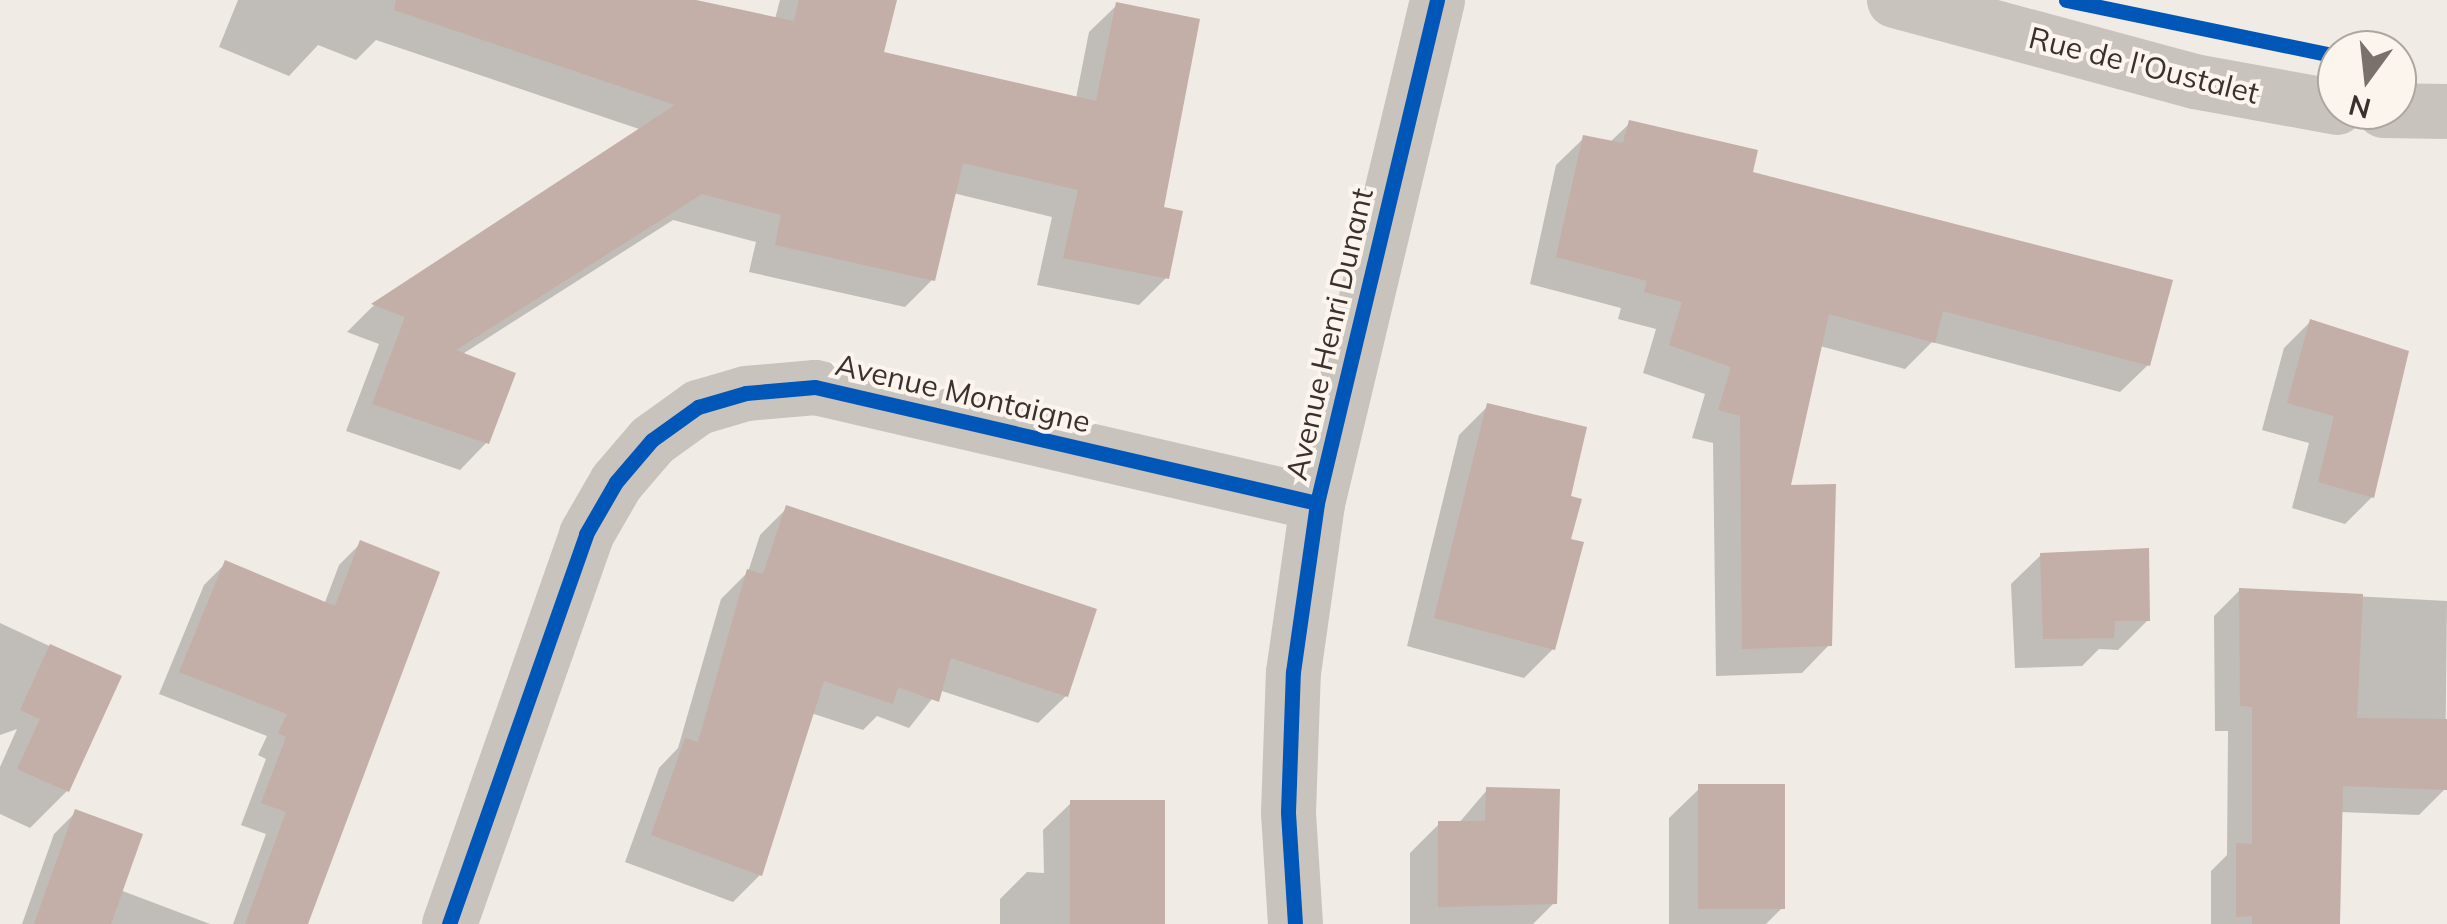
<!DOCTYPE html>
<style>
body{margin:0}
#map{position:relative;width:2447px;height:924px;overflow:hidden;background:#f0ebe5;font-family:Mulish,sans-serif}
div>[style]{position:absolute}
.shadow>*{inset:0;background:#0003}
.building>*{inset:0;background:#c3afa7;transform-origin:0 0}
.minor>*{height:55px;margin:-27.5px;padding:0 27.5px;transform-origin:27.5px;border-radius:27.5px;background:#c9c3be}
.tertiary>*{height:55px;margin:-27.5px;padding:0 27.5px;transform-origin:27.5px;border-radius:27.5px;background:#c9c3be}
.cycleway>*{height:15px;margin:-7.5px;padding:0 7.5px;transform-origin:7.5px;border-radius:7.5px;background:#0057b8}
span{translate:-50% -50%;white-space:nowrap;text-align:center;line-height:1.15;-webkit-text-stroke:8px #fbf5ee;paint-order:stroke}
.street-label{font-size:30px;color:#3b302b}
.north{position:absolute;left:2317px;top:30px;width:100px;height:100px;box-sizing:border-box;background:#fbf5ee;border:2px solid #aea6a0;border-radius:50%;rotate:195deg;font-size:28px;font-weight:700;line-height:40px;text-align:center;color:#3b302b}
.north::after{content:'';display:block;margin:auto;width:35px;height:45px;background:#7a716c;clip-path:polygon(50% 0,100% 100%,50% 72%,0 100%)}
</style>
<div id="map">
<div class="shadow">
<div style="clip-path:polygon(238px 0,683px 0,775px 19px,780px 0,895px 0,881px 54px,1076px 98px,1089px 32px,1117px 5px,1161px 209px,1166px 278px,1139px 305px,1037px 285px,1052px 217px,953px 193px,932px 280px,905px 307px,749px 272px,756px 242px,673px 220px,461px 355px,487px 442px,460px 470px,346px 431px,379px 344px,347px 332px,373px 306px,642px 130px,376px 40px,356px 60px,318px 45px,289px 76px,219px 47px)"></div>
<div style="clip-path:polygon(1630px 123px,1750px 174px,2148px 365px,2120px 392px,1932px 342px,1905px 369px,1820px 346px,1788px 487px,1829px 645px,1802px 673px,1716px 676px,1713px 443px,1692px 438px,1705px 394px,1643px 373px,1656px 329px,1618px 319px,1621px 308px,1530px 284px,1556px 165px,1584px 138px,1609px 143px)"></div>
<div style="clip-path:polygon(2311px 321px,2372px 497px,2345px 524px,2292px 508px,2309px 443px,2262px 430px,2284px 348px)"></div>
<div style="clip-path:polygon(1488px 406px,1568px 498px,1553px 649px,1524px 678px,1407px 646px,1459px 435px)"></div>
<div style="clip-path:polygon(787px 508px,1066px 696px,1038px 723px,939px 690px,909px 728px,877px 716px,863px 730px,811px 713px,760px 875px,733px 902px,625px 862px,659px 768px,678px 748px,721px 599px,748px 572px,760px 535px)"></div>
<div style="clip-path:polygon(361px 543px,307px 924px,233px 924px,266px 834px,241px 825px,266px 759px,258px 755px,267px 736px,159px 694px,204px 585px,226px 563px,324px 605px,339px 565px)"></div>
<div style="clip-path:polygon(2041px 555px,2148px 620px,2118px 650px,2099px 649px,2082px 666px,2015px 668px,2011px 584px)"></div>
<div style="clip-path:polygon(2240px 590px,2447px 601px,2445px 789px,2419px 815px,2340px 812px,2337px 924px,2211px 924px,2211px 871px,2227px 855px,2228px 731px,2215px 731px,2214px 616px)"></div>
<div style="clip-path:polygon(0 623px,118px 678px,67px 791px,30px 828px,0 814px,0 767px,17px 729px,0 735px)"></div>
<div style="clip-path:polygon(1699px 789px,1782px 908px,1766px 924px,1669px 924px,1669px 818px)"></div>
<div style="clip-path:polygon(1487px 790px,1554px 903px,1533px 924px,1410px 924px,1410px 853px,1439px 824px,1458px 824px)"></div>
<div style="clip-path:polygon(1071px 803px,1163px 924px,1000px 924px,1000px 899px,1027px 872px,1044px 873px,1043px 830px)"></div>
<div style="clip-path:polygon(76px 812px,120px 890px,210px 924px,22px 924px,54px 834px)"></div>
</div>
<div class="building">
<div style="clip-path:polygon(396px 0,696px 0,794px 21px,799px 0,897px 0,884px 52px,1096px 101px,1116px 2px,1200px 19px,1164px 207px,1183px 211px,1169px 279px,1063px 258px,1078px 190px,963px 163px,935px 281px,775px 245px,781px 215px,702px 194px,456px 350px,516px 373px,489px 444px,372px 404px,405px 317px,371px 304px,675px 105px,394px 10px)"></div>
<div style="clip-path:polygon(1629px 120px,1758px 150px,1753px 172px,2173px 280px,2150px 366px,1943px 311px,1935px 343px,1829px 314px,1791px 485px,1836px 484px,1832px 646px,1742px 649px,1740px 416px,1718px 410px,1731px 367px,1669px 345px,1682px 302px,1644px 292px,1647px 281px,1556px 257px,1583px 135px,1623px 143px)"></div>
<div style="clip-path:polygon(2310px 319px,2409px 351px,2374px 498px,2318px 482px,2334px 416px,2287px 403px)"></div>
<div style="clip-path:polygon(1487px 403px,1587px 427px,1571px 496px,1582px 499px,1571px 539px,1584px 542px,1555px 650px,1434px 618px)"></div>
<div style="clip-path:polygon(786px 505px,1097px 609px,1068px 697px,951px 658px,939px 702px,898px 687px,893px 704px,824px 681px,762px 876px,651px 835px,685px 738px,698px 742px,747px 569px,763px 574px)"></div>
<div style="clip-path:polygon(360px 540px,440px 572px,308px 924px,245px 924px,286px 812px,261px 803px,286px 737px,278px 733px,287px 714px,179px 672px,225px 560px,335px 606px)"></div>
<div style="clip-path:polygon(2149px 548px,2150px 621px,2115px 621px,2114px 638px,2043px 639px,2040px 553px)"></div>
<div style="clip-path:polygon(2239px 588px,2363px 594px,2357px 718px,2447px 719px,2447px 790px,2343px 786px,2340px 924px,2252px 924px,2252px 916px,2236px 917px,2236px 843px,2252px 844px,2252px 707px,2240px 706px)"></div>
<div style="clip-path:polygon(50px 644px,122px 676px,69px 792px,17px 769px,40px 719px,20px 710px)"></div>
<div style="left:1785px;top:784px;width:125px;height:87px;rotate:90deg"></div>
<div style="clip-path:polygon(1486px 787px,1560px 789px,1557px 904px,1438px 907px,1438px 821px,1485px 821px)"></div>
<div style="left:1165px;top:800px;width:124px;height:95px;rotate:90deg"></div>
<div style="clip-path:polygon(75px 809px,143px 834px,111px 924px,34px 924px)"></div>
</div>
<div class="minor">
<div style="left:449px;top:924px;width:413px;rotate:-70.6deg"></div>
<div style="left:586px;top:534px;width:60px;rotate:-60deg"></div>
<div style="left:616px;top:482px;width:55px;rotate:-49.4deg"></div>
<div style="left:652px;top:440px;width:57px;rotate:-35.7deg"></div>
<div style="left:698px;top:407px;width:50px;rotate:-16.3deg"></div>
<div style="left:746px;top:393px;width:69px;rotate:-5deg"></div>
<div style="left:815px;top:387px;width:515px;rotate:13.01deg"></div>
<div style="left:1295px;top:924px;width:112px;rotate:-93.6deg"></div>
<div style="left:1288px;top:812px;width:140px;rotate:-88deg"></div>
<div style="left:1293px;top:672px;width:171px;rotate:-81.9deg"></div>
<div style="left:1317px;top:503px;width:517px;rotate:-76.58deg"></div>
</div>
<div class="tertiary">
<div style="left:1894px;top:0;width:311px;rotate:15.1deg"></div>
<div style="left:2194px;top:81px;width:145px;rotate:10.3deg"></div>
<div style="left:2383px;top:110px;width:64px;rotate:0.9deg"></div>
</div>
<div class="cycleway">
<div style="left:2066px;top:0;width:277px;rotate:11.7deg"></div>
<div style="left:449px;top:924px;width:413px;rotate:-70.6deg"></div>
<div style="left:586px;top:534px;width:60px;rotate:-60deg"></div>
<div style="left:616px;top:482px;width:55px;rotate:-49.4deg"></div>
<div style="left:652px;top:440px;width:57px;rotate:-35.7deg"></div>
<div style="left:698px;top:407px;width:50px;rotate:-16.3deg"></div>
<div style="left:746px;top:393px;width:69px;rotate:-5deg"></div>
<div style="left:815px;top:387px;width:515px;rotate:13.01deg"></div>
<div style="left:1295px;top:924px;width:112px;rotate:-93.6deg"></div>
<div style="left:1288px;top:812px;width:140px;rotate:-88deg"></div>
<div style="left:1293px;top:672px;width:171px;rotate:-81.9deg"></div>
<div style="left:1317px;top:503px;width:517px;rotate:-76.58deg"></div>
</div>
<div class="street-label">
<span style="left:2144px;top:65px;rotate:14deg">Rue de l'Oustalet</span>
<span style="left:1329px;top:334px;rotate:-77deg">Avenue Henri Dunant</span>
<span style="left:963px;top:393px;rotate:13deg">Avenue Montaigne</span>
</div>
<div class="north">N</div>
</div>
